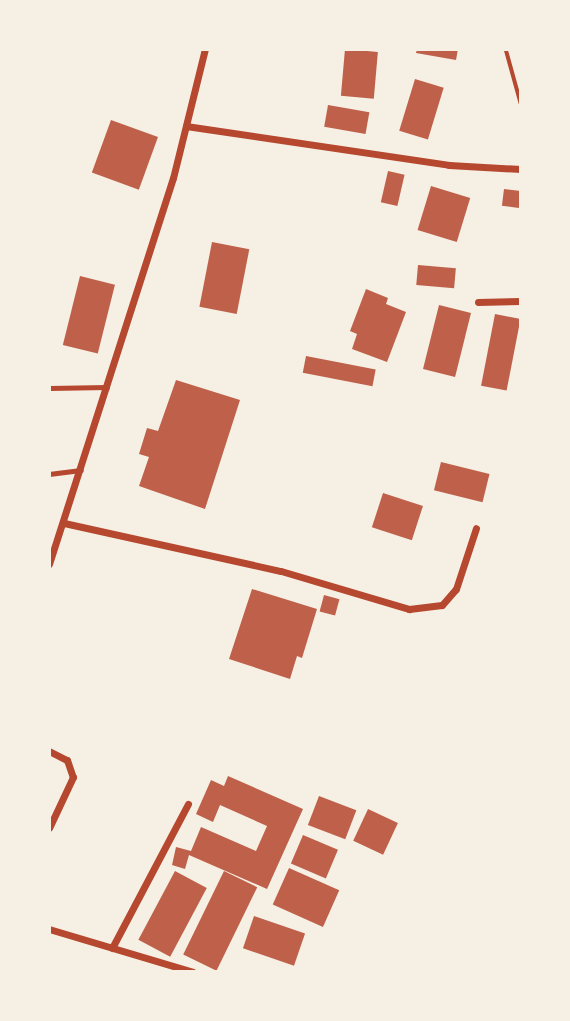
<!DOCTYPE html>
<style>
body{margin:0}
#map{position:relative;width:570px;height:1021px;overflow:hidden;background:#f6efe4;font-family:Arial,sans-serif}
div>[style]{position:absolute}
.building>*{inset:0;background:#bf614a;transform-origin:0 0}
.path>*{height:3.5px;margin:-1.75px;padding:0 1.75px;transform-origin:1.75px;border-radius:1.75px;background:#b5482f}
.service>*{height:5px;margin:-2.5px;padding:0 2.5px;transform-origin:2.5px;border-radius:2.5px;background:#b5482f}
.minor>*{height:7px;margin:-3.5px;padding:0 3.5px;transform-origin:3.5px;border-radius:3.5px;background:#b5482f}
span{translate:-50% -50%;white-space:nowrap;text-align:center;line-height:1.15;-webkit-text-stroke:6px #f6efe4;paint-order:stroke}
.frame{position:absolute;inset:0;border:51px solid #f6efe4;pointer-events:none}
</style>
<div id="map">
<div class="building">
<div style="left:345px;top:49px;width:33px;height:47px;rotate:5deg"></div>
<div style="clip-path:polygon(417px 49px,458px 49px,456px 60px,416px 53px)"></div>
<div style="left:415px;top:79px;width:30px;height:54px;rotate:17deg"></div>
<div style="left:328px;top:105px;width:42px;height:22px;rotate:10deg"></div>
<div style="left:111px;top:120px;width:50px;height:56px;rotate:20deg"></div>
<div style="left:388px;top:171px;width:17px;height:32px;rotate:13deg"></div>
<div style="left:431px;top:186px;width:41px;height:46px;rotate:17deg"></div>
<div style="left:504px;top:189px;width:17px;height:17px;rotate:7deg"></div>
<div style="left:212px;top:242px;width:38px;height:66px;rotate:11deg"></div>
<div style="left:418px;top:265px;width:38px;height:20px;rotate:5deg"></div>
<div style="left:80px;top:276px;width:36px;height:71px;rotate:14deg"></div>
<div style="clip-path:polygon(366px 289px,388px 298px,386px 304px,406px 312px,387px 362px,352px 349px,357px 334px,350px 331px)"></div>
<div style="left:439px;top:305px;width:33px;height:66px;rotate:14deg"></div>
<div style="left:495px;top:314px;width:26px;height:73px;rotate:11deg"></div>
<div style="left:306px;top:356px;width:71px;height:17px;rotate:11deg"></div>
<div style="clip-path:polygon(176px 380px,240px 400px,205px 509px,139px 486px,149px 457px,139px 454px,147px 428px,158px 431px)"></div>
<div style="left:441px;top:462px;width:50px;height:29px;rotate:14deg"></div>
<div style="left:383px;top:493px;width:42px;height:36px;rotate:18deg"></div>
<div style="clip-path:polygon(252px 589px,317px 609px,302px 658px,297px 656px,290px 679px,229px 659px)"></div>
<div style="left:324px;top:595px;width:16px;height:17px;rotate:15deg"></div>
<div style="clip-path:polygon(228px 776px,303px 809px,267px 889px,189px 855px,185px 869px,172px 865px,176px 847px,191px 851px,201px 827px,256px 851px,267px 826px,220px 805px,213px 822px,196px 814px,211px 780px,224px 786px)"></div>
<div style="left:319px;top:796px;width:40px;height:31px;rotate:21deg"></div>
<div style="left:368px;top:809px;width:33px;height:35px;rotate:25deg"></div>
<div style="left:303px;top:835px;width:38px;height:31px;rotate:23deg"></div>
<div style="left:289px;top:868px;width:55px;height:40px;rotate:24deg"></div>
<div style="left:175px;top:871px;width:36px;height:78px;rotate:28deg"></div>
<div style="left:224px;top:871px;width:37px;height:93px;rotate:26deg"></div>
<div style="left:254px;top:916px;width:54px;height:34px;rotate:19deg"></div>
</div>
<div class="path">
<div style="left:506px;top:49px;width:56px;rotate:74.5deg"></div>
</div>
<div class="service">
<div style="left:49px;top:388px;width:58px;rotate:-1deg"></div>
<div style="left:49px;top:474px;width:32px;rotate:-7deg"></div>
</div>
<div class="minor">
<div style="left:186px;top:126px;width:266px;rotate:8.4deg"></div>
<div style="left:449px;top:165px;width:72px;rotate:3.2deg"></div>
<div style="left:478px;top:302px;width:43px;rotate:-1.3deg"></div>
<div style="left:64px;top:523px;width:222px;rotate:12.5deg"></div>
<div style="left:281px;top:571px;width:134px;rotate:16.5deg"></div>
<div style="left:409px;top:609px;width:33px;rotate:-7deg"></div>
<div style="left:442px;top:605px;width:21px;rotate:-49deg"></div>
<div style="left:456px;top:589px;width:64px;rotate:-71.8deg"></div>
<div style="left:49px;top:564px;width:405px;rotate:-72.2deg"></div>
<div style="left:173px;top:178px;width:133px;rotate:-76.1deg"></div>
<div style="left:49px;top:751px;width:20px;rotate:27deg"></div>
<div style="left:67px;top:760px;width:18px;rotate:71deg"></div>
<div style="left:73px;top:777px;width:56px;rotate:115.2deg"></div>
<div style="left:49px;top:929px;width:150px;rotate:16.6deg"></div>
<div style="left:112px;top:948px;width:163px;rotate:-62.2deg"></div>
</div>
<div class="frame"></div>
</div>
